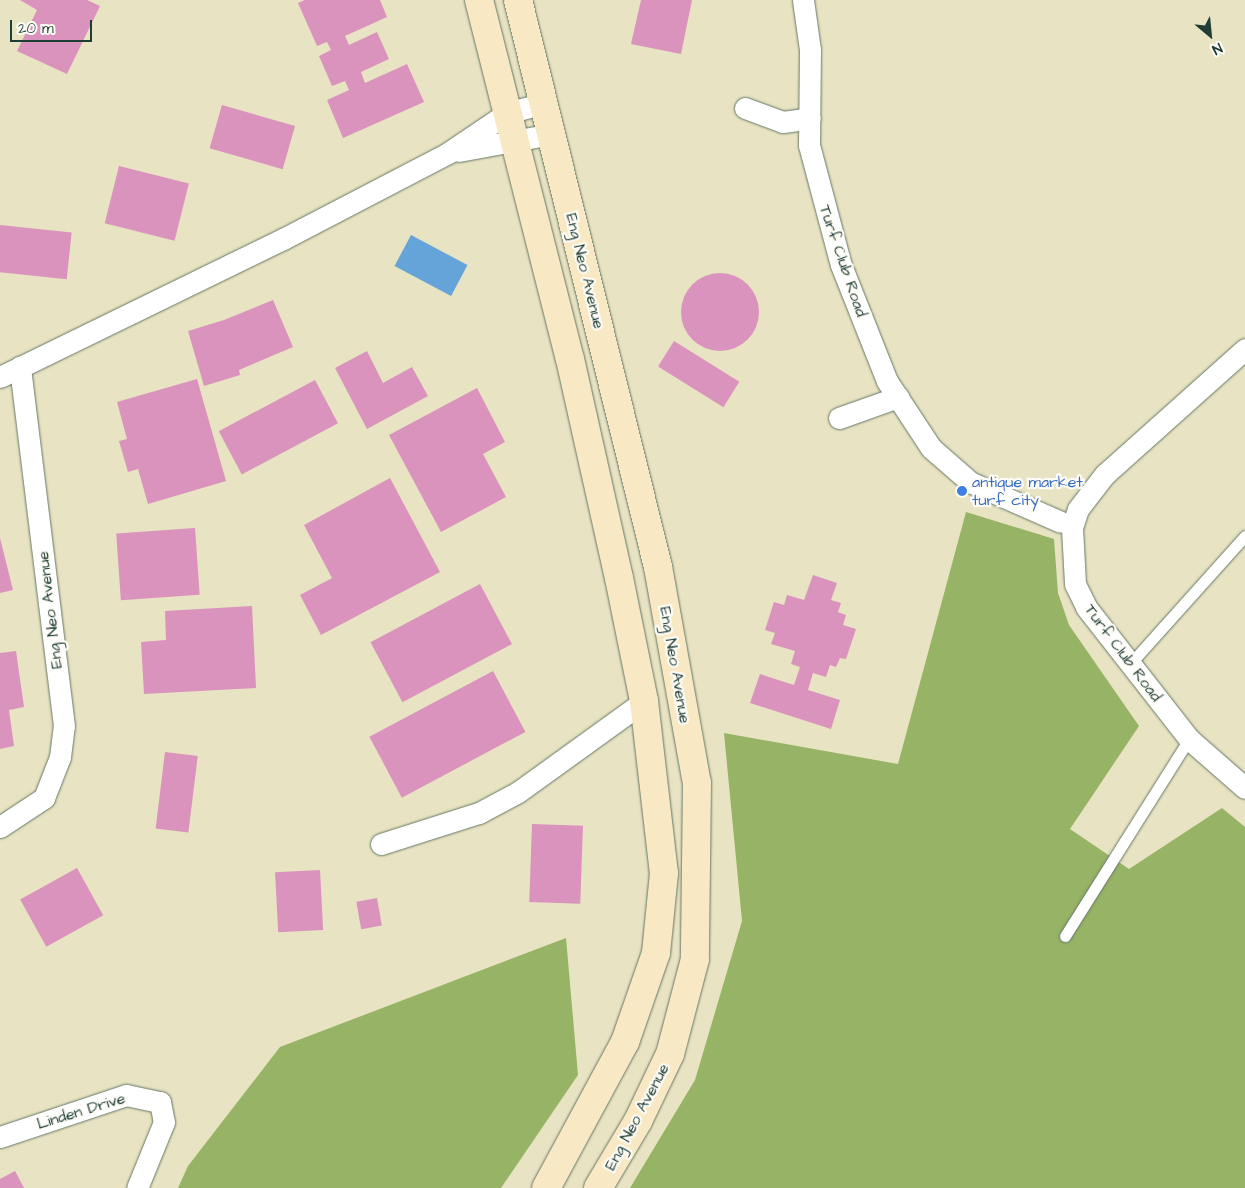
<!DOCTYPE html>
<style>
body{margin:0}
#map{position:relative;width:1245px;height:1188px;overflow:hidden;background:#e8e3c2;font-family:"Architects Daughter",sans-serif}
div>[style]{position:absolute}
.forest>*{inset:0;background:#97b366}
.water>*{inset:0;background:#65a4d8;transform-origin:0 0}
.building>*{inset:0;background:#da93bc;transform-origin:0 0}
.round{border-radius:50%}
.roads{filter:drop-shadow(0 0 1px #657766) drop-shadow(0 0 1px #657766)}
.service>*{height:11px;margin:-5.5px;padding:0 5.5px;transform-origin:5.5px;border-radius:5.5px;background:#fff}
.minor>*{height:21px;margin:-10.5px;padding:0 10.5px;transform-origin:10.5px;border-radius:10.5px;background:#fff}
.secondary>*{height:28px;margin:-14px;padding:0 14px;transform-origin:14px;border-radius:14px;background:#f8e8c3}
.dots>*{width:14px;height:14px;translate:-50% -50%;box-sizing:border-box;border:2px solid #fdfcf7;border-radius:50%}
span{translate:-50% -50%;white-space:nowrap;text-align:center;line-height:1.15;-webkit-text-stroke:4.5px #fdfcf7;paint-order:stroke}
.street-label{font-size:16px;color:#1f3d34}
.shop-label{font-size:16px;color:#366cbe}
.left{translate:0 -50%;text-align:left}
.north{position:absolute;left:1185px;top:10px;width:50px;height:50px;-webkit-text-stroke:4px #fdfcf7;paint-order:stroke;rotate:152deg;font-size:14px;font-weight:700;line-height:20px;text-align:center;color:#1f3d34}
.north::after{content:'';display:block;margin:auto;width:18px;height:22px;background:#1f3d34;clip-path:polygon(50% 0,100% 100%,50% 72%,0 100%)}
.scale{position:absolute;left:10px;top:20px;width:82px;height:22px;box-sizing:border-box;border:2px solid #1f3d34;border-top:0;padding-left:6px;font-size:15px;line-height:18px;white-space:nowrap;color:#1f3d34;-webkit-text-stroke:4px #fdfcf7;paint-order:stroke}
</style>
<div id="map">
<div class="forest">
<div style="clip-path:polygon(966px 512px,1054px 539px,1058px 593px,1069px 625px,1139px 726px,1070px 829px,1129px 869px,1222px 808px,1245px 827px,1245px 1188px,630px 1188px,695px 1080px,742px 921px,724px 733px,898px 764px)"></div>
<div style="clip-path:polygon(566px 938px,578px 1075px,501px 1188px,178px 1188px,188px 1166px,280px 1047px)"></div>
</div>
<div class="water">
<div style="left:411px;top:235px;width:64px;height:35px;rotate:28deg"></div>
</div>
<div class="building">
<div style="clip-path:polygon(20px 0,87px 0,100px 6px,67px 74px,17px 51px,37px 10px)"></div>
<div style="clip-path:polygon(305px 0,380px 0,387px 17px,345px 36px,349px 45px,377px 32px,389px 59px,361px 72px,365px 83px,407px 64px,424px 102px,343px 138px,327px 100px,349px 90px,345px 81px,332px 86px,319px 56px,331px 50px,327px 42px,317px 46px,298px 3px)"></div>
<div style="clip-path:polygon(641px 0,692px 0,681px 54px,631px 44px)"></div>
<div style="left:222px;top:105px;width:76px;height:45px;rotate:16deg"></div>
<div style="left:119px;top:166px;width:72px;height:59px;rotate:14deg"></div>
<div style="left:0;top:225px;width:72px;height:47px;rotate:6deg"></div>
<div class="round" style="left:681px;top:273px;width:78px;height:78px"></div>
<div style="clip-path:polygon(273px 300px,293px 347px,239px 370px,240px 375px,204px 386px,188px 331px,224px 320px)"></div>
<div style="left:674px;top:341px;width:77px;height:30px;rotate:32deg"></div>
<div style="clip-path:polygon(367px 351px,383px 383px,412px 367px,428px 396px,367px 429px,335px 368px)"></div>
<div style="clip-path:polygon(197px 379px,226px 481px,148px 504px,138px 469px,128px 472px,119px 441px,127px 439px,117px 402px)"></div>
<div style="left:315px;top:380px;width:49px;height:109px;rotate:62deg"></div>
<div style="clip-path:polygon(477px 388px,505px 442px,483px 454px,506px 497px,441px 532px,389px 435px)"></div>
<div style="clip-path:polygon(390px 478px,440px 572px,321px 635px,300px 595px,332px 578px,304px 525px)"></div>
<div style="left:195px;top:528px;width:67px;height:79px;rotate:86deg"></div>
<div style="clip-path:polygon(0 538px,13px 590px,0 593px)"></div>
<div style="clip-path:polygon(813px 575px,837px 583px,831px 600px,841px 603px,838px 612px,846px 615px,843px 625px,856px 629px,846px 659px,840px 658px,836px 667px,830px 665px,826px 677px,813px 673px,808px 690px,840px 700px,831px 729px,750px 703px,760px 674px,794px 685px,800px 667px,791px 664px,795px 651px,771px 644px,775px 633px,765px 630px,774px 602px,784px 605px,787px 595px,804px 600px)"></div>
<div style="left:480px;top:584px;width:68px;height:124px;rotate:62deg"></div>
<div style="clip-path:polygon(252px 606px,256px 688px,144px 694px,141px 642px,166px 640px,165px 611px)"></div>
<div style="clip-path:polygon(16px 651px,24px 707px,9px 710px,14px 746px,0 749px,0 653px)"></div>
<div style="left:493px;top:671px;width:69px;height:140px;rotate:62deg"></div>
<div style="left:165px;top:752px;width:33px;height:77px;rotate:7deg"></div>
<div style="left:532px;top:824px;width:51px;height:78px;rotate:2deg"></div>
<div style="left:77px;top:868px;width:54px;height:65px;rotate:61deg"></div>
<div style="left:320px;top:870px;width:60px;height:45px;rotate:87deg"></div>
<div style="left:377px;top:898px;width:28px;height:21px;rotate:80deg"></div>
<div style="clip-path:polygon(15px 1171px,24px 1188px,0 1188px,0 1179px)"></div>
</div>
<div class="roads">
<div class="service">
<div style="left:1130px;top:664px;width:172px;rotate:-48.1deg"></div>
<div style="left:1065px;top:936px;width:233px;rotate:-57.8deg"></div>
</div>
<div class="minor">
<div style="left:803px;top:0;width:50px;rotate:82deg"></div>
<div style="left:810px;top:50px;width:95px;rotate:90.6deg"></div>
<div style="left:809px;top:145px;width:124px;rotate:75.1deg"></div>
<div style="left:841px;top:265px;width:125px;rotate:68.4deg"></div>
<div style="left:887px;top:381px;width:80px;rotate:56.7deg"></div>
<div style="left:931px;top:448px;width:52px;rotate:41.1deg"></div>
<div style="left:970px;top:482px;width:99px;rotate:23.7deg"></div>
<div style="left:745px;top:108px;width:40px;rotate:20.2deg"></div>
<div style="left:783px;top:122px;width:27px;rotate:-8deg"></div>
<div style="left:458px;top:151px;width:96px;rotate:-10.3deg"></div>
<div style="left:1245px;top:349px;width:188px;rotate:138.2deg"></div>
<div style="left:1105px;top:474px;width:44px;rotate:127.6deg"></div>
<div style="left:1078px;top:509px;width:20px;rotate:108deg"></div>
<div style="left:1072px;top:528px;width:56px;rotate:86.9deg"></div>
<div style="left:1075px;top:584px;width:25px;rotate:64deg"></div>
<div style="left:1086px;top:607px;width:167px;rotate:52deg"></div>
<div style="left:1189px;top:739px;width:74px;rotate:41.2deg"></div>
<div style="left:0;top:377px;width:315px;rotate:-26deg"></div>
<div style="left:283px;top:239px;width:186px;rotate:-27.5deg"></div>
<div style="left:448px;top:153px;width:71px;rotate:-34.1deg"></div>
<div style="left:507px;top:113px;width:39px;rotate:-15deg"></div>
<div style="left:839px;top:418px;width:63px;rotate:-19.6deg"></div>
<div style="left:0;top:827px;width:53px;rotate:-33.4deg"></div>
<div style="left:44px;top:798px;width:44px;rotate:-68.7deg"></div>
<div style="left:60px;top:757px;width:31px;rotate:-83deg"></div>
<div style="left:64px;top:726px;width:362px;rotate:-97deg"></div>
<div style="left:381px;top:844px;width:103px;rotate:-17.6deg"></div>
<div style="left:479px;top:813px;width:44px;rotate:-28.3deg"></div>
<div style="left:518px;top:792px;width:155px;rotate:-35.8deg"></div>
<div style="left:0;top:1137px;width:133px;rotate:-18.4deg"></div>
<div style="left:126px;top:1095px;width:35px;rotate:12deg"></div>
<div style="left:160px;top:1102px;width:20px;rotate:79deg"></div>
<div style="left:164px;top:1122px;width:71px;rotate:112.2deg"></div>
</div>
<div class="secondary">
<div style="left:479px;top:0;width:370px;rotate:75.8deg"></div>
<div style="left:570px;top:359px;width:224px;rotate:77.4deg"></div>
<div style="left:619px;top:578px;width:126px;rotate:78.5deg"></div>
<div style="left:644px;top:701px;width:173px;rotate:83.4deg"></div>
<div style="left:664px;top:873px;width:80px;rotate:95.7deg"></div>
<div style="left:656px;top:953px;width:94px;rotate:109.2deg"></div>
<div style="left:625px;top:1042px;width:166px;rotate:118.4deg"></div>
<div style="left:518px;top:0;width:584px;rotate:76.13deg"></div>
<div style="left:658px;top:567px;width:219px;rotate:79.8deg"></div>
<div style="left:697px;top:783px;width:176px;rotate:90.7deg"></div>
<div style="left:695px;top:959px;width:98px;rotate:104.7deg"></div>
<div style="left:670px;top:1054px;width:74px;rotate:115.5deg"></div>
<div style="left:638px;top:1121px;width:78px;rotate:120.8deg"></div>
</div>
</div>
<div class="dots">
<div style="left:962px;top:491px;background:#3f7fe0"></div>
</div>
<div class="street-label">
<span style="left:843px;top:261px;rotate:71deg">Turf Club Road</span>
<span style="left:585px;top:271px;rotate:76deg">Eng Neo Avenue</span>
<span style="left:50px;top:610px;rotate:-97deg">Eng Neo Avenue</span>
<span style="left:1123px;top:653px;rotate:53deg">Turf Club Road</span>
<span style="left:675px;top:665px;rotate:80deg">Eng Neo Avenue</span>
<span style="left:81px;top:1111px;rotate:-17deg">Linden Drive</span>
<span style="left:637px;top:1117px;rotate:-62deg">Eng Neo Avenue</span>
</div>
<div class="shop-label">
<span class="left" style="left:972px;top:491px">antique market<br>turf city</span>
</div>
<div class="north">N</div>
<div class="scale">20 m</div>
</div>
